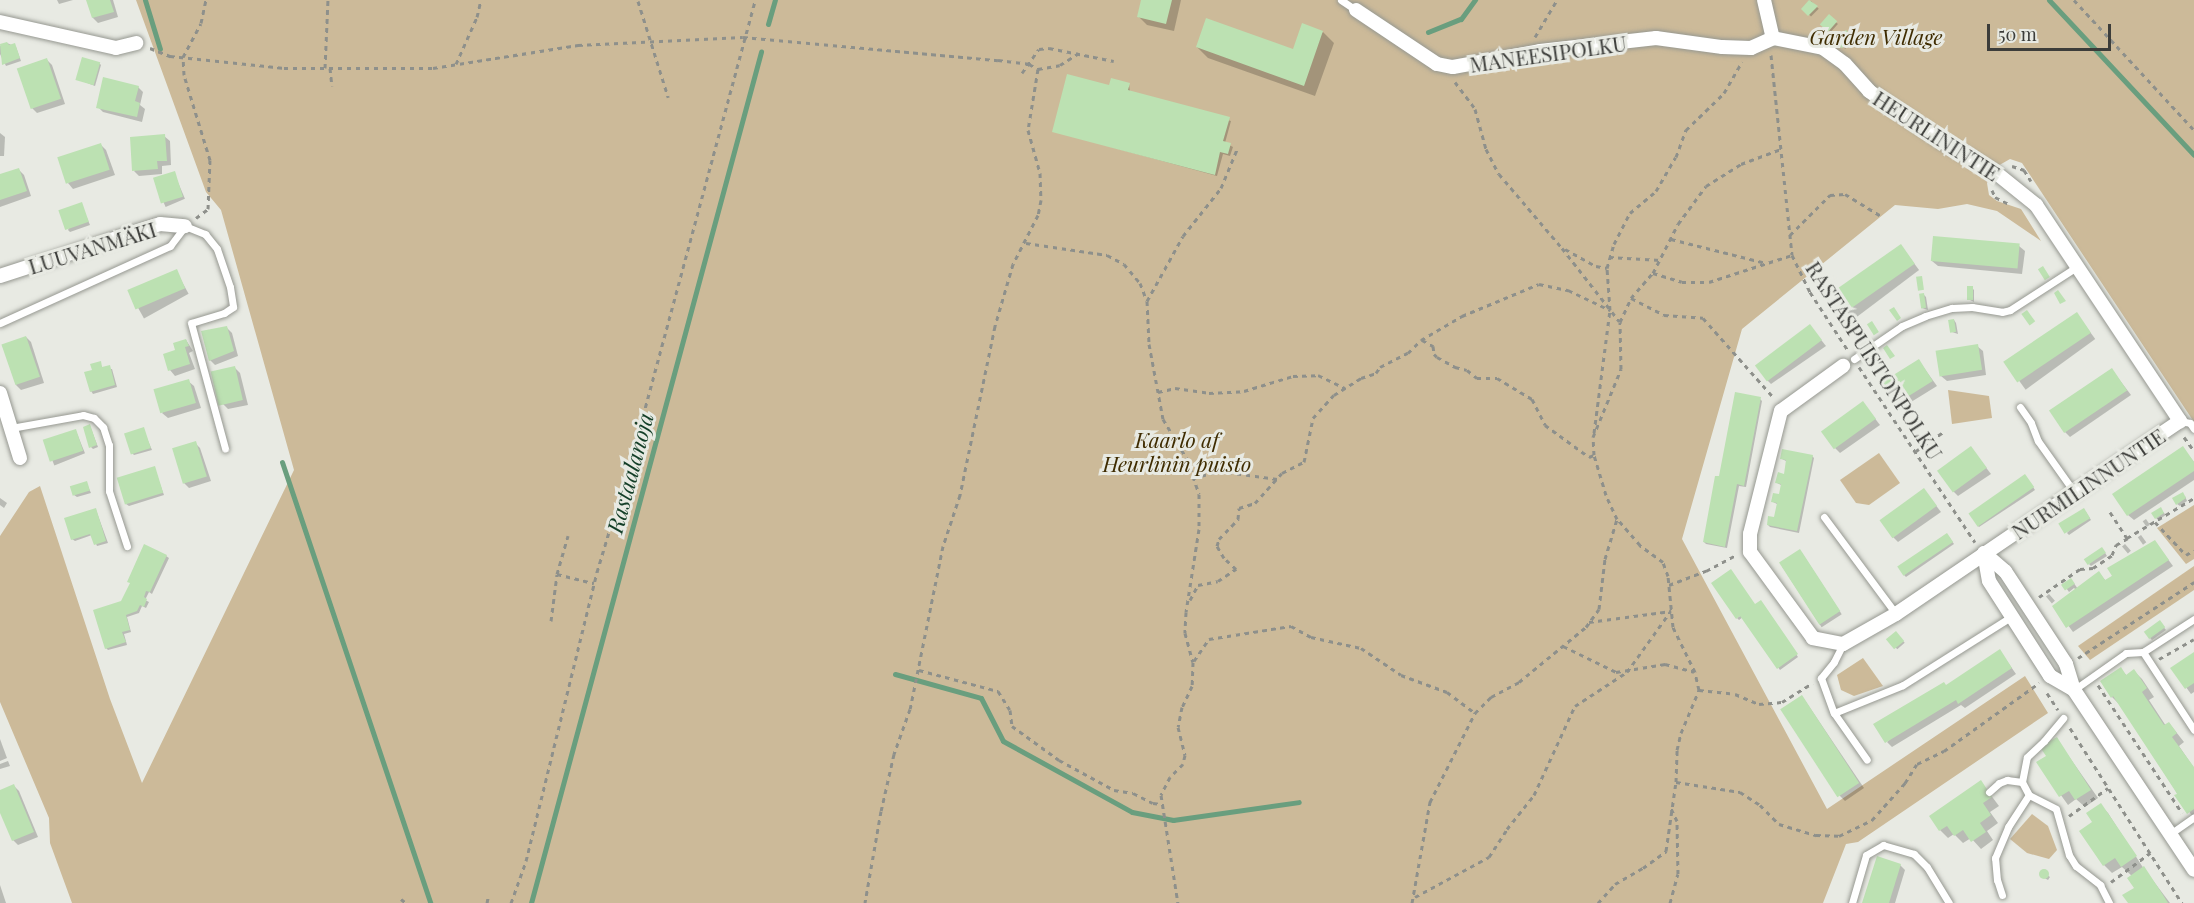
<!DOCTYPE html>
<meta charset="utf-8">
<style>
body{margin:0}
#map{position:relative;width:2194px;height:903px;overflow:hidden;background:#e8eae3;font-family:"Playfair Display",serif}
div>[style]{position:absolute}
.green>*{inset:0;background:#ccba99}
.shadow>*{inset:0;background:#0003;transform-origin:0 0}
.stream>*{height:5px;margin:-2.5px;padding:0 2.5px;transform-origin:2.5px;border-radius:2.5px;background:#699e7e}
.building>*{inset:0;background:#bce1b2;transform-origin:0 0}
.round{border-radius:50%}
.path>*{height:3px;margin-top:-1.5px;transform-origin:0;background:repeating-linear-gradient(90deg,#8e908b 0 4.5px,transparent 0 9px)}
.roads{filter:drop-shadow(0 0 2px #969891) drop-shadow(0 0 2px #969891)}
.lane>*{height:7px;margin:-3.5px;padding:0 3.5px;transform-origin:3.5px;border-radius:3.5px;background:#fff}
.street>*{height:14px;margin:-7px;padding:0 7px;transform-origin:7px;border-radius:7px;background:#fff}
span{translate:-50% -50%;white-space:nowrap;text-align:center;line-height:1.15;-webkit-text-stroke:6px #e8eae3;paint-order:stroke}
.park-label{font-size:21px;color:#3f2c01;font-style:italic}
.street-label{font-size:21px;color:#3c3d3a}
.water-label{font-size:22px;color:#133e27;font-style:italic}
.scale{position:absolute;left:1987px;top:24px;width:124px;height:27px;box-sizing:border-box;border:3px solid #3c3d3a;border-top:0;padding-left:8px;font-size:18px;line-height:21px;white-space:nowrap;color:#3c3d3a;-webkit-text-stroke:4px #e8eae3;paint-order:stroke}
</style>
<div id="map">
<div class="green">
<div style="clip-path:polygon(136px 0,2194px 0,2194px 422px,2022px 163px,2010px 159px,1996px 167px,1987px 183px,1989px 195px,1997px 201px,2021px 209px,2041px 241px,1997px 211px,1967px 204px,1938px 209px,1895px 205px,1742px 329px,1682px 539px,1827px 809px,2025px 676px,2048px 713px,1858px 842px,1846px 844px,1823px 903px,72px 903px,50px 843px,49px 818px,0 702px,0 536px,29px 492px,40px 486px,110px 699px,142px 783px,294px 470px,221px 210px,206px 192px)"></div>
<div style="clip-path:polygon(1948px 390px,1989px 396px,1992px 418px,1952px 424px)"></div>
<div style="clip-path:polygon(1879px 453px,1900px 483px,1869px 505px,1856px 503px,1840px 480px)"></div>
<div style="clip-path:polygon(2194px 505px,2194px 559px,2186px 564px,2157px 528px)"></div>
<div style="clip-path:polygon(2194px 566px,2194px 590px,2090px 660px,2078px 646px)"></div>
<div style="clip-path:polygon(1863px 658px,1883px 686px,1854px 696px,1841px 690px,1837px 675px)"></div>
<div style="clip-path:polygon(2032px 814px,2048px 826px,2057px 850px,2049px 859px,2027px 853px,2010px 839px)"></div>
</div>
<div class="shadow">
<div style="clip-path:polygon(57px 0,73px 0,59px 4px)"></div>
<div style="clip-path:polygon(88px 0,113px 0,118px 17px,98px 23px,93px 18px)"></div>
<div style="clip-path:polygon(1143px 0,1181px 0,1174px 31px,1147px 25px,1139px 17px)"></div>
<div style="left:1811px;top:1px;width:11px;height:11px;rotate:45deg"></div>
<div style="left:1829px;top:16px;width:12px;height:11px;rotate:42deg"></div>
<div style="clip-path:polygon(1323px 32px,1334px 43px,1315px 96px,1208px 58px,1197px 47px,1294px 51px)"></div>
<div style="left:1846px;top:32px;width:12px;height:12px;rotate:48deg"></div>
<div style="clip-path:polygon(7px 43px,16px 47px,21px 61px,6px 66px,0 54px,0 46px)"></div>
<div style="clip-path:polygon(47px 60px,52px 65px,65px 104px,37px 113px,32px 108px)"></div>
<div style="clip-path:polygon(99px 63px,101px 65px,95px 86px,77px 79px)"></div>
<div style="clip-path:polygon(1129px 84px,1130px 92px,1231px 121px,1225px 143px,1233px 147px,1230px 156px,1223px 154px,1217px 176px,1053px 131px,1110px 87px)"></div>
<div style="clip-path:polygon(138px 87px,143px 92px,140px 105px,145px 109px,142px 122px,103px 112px,98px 107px)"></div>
<div style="clip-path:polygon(0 133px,5px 137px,4px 156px,0 156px)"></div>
<div style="clip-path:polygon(164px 136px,170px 141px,171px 165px,162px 166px,162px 174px,139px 176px,134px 171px)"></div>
<div style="clip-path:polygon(101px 145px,106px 150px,115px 175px,73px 189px,68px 183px)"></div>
<div style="clip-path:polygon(19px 170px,24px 175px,31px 196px,0 207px,0 176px)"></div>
<div style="left:174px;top:173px;width:28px;height:21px;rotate:67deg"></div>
<div style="clip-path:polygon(81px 204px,90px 225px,70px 232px,68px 230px)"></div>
<div style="left:1901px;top:246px;width:30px;height:83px;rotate:53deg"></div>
<div style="clip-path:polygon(2019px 246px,2025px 251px,2022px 274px,1938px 266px,1932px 261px)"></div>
<div style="left:176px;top:271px;width:26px;height:51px;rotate:61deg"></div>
<div style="clip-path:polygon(1972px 288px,1974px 290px,1974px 302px,1968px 299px)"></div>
<div style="clip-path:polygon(1924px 295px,1926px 297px,1928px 310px,1922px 308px)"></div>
<div style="left:2077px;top:314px;width:31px;height:86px;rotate:54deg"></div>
<div style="clip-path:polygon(1954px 320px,1956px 323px,1958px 334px,1952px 332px)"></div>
<div style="clip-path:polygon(1810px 326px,1826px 346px,1771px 384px,1766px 379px)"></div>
<div style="clip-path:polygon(227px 328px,232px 333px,238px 356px,215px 365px,210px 360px)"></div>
<div style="clip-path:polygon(26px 337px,31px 342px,44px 383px,21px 390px,16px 385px)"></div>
<div style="clip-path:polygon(186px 340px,193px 351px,189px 353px,195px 369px,175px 376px,170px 370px,177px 351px)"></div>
<div style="clip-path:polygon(1977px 346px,1983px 351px,1986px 375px,1947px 381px,1941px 376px)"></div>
<div style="clip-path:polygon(1919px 361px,1937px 386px,1903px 407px,1898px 402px)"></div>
<div style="clip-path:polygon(100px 363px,103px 369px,112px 369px,117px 387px,93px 394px,91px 391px)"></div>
<div style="clip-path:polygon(235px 368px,240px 373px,248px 405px,228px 409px,223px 404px)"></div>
<div style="clip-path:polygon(2112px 370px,2131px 395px,2070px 437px,2065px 432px)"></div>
<div style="clip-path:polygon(188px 381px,194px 386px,201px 408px,168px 418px,162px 413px)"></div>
<div style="clip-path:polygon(1760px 399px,1762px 401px,1746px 487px,1739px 486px,1727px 548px,1706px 544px,1704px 542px,1720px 478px)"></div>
<div style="clip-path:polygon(1863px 403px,1880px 425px,1840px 453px,1835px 448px)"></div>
<div style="clip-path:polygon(90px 426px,98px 447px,93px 449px,91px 447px)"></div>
<div style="clip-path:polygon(143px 429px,152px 450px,134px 455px,132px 453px)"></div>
<div style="left:76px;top:431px;width:24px;height:33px;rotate:68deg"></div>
<div style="clip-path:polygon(195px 443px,200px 448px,211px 481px,189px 488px,184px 483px,174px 450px)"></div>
<div style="clip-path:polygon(1971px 448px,1991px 474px,1958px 496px,1953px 491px)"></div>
<div style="clip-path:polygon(2183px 448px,2194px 462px,2194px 480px,2134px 520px,2128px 515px)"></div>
<div style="clip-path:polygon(1812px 456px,1814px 458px,1799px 533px,1770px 527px,1768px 525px,1776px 519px,1779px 505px,1773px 502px,1780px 496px,1783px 486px,1777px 483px,1785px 475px,1788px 462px,1782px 459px)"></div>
<div style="clip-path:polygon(154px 468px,164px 495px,129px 506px,126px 504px)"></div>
<div style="clip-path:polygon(2027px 478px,2035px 490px,1979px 527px,1977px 525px)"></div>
<div style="clip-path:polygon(86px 482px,91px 493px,77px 497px,74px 495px)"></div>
<div style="clip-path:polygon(1924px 490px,1941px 512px,1898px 542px,1893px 537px)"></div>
<div style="clip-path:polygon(2185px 496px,2187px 501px,2180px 506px,2177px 504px)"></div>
<div style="clip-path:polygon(0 498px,7px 503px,4px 508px,0 505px)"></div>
<div style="clip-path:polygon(96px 510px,108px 543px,97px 546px,92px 535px,75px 541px,72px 539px)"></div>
<div style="clip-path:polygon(2162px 511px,2166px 515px,2158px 520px,2156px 518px)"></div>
<div style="clip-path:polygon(2086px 512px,2091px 520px,2069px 535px,2067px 533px)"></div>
<div style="left:2146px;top:519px;width:7px;height:4px;rotate:56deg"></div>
<div style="left:2141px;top:535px;width:9px;height:4px;rotate:54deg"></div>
<div style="clip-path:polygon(1949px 537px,1954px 544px,1906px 577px,1904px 575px)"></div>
<div style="clip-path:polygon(2155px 542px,2173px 566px,2073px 632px,2054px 606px,2076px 590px,2074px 588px,2069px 592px,2064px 585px,2073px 582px,2078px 589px,2099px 573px,2106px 581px)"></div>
<div style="left:2125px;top:544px;width:9px;height:4px;rotate:49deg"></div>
<div style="clip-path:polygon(2104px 551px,2107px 556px,2091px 566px,2089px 564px)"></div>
<div style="left:1802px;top:553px;width:73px;height:24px;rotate:57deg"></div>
<div style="clip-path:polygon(166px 556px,169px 558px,152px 594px,149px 592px,145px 600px,149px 602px,146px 608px,142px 606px,139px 613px,127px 617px,131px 632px,124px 634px,127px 645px,108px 650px,106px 648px,123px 602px)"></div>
<div style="left:2049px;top:594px;width:9px;height:4px;rotate:49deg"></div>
<div style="clip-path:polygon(1761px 602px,1798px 657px,1780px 670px,1743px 617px,1739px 620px,1737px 618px)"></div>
<div style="clip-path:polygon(2162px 625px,2166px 630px,2152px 640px,2150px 638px)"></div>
<div style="left:1896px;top:633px;width:13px;height:10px;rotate:48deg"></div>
<div style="clip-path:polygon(2000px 651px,2016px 674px,1965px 708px,1961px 705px,1892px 747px,1887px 742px,1946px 686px)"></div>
<div style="clip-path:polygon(2194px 655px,2194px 692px,2191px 694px,2172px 668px)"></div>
<div style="clip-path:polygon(2121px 669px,2127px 676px,2134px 671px,2142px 679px,2154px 697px,2149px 700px,2166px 726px,2169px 723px,2184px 742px,2179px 746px,2194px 768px,2194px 819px,2120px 705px,2112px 697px)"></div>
<div style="clip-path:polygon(1802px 696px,1864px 788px,1845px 801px,1840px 796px)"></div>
<div style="clip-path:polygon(2056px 738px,2098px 798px,2085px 807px,2076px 799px,2068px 805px,2038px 763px,2048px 756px)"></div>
<div style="clip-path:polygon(0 739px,7px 758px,0 761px)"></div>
<div style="clip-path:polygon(8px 761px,10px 766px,0 769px,0 764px)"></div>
<div style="clip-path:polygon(1981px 782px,1999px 806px,1990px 812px,1998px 823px,1987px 831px,1993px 840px,1981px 849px,1971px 838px,1963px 843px,1954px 834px,1948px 838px,1940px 830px)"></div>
<div style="clip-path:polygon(14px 786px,19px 791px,38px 837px,18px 845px,13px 840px,0 809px,0 792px)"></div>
<div style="clip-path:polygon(2100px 805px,2108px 813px,2142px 866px,2170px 903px,2129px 903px,2136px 888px,2132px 876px,2122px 867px,2112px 873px,2104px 865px,2094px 823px)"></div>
<div style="clip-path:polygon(1900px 865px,1905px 870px,1895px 903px,1864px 903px)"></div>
<div style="clip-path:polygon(2043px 872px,2050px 877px,2048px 880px,2041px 876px)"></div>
<div style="clip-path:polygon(0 885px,6px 903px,0 903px)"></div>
</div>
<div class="stream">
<div style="left:145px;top:0;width:51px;rotate:73deg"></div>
<div style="left:2049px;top:0;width:212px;rotate:46.9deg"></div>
<div style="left:768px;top:24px;width:25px;rotate:-74deg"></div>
<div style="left:1428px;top:32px;width:35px;rotate:-22deg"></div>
<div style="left:1461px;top:19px;width:24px;rotate:-54deg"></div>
<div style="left:282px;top:462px;width:465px;rotate:71.4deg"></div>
<div style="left:895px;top:674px;width:89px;rotate:15.6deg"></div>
<div style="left:981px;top:698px;width:48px;rotate:62.9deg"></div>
<div style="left:1003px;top:741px;width:147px;rotate:28.8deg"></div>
<div style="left:1132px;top:812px;width:42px;rotate:11deg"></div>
<div style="left:1173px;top:820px;width:127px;rotate:-8.1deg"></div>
<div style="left:531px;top:903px;width:882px;rotate:-74.88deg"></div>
</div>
<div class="building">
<div style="clip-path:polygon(86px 0,110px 0,114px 12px,92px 18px)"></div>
<div style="clip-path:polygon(1141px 0,1172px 0,1166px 24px,1137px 17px)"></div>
<div style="clip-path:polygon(1809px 0,1818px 6px,1808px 16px,1801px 9px)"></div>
<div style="left:1829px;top:14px;width:11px;height:14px;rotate:41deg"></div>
<div style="clip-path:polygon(1206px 18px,1293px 49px,1302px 23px,1323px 31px,1304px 86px,1196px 47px)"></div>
<div style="left:1846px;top:30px;width:11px;height:15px;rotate:49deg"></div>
<div style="clip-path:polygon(7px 42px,9px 45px,15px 43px,20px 58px,2px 65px,0 44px)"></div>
<div style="left:82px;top:57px;width:19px;height:24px;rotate:16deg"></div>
<div style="left:47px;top:58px;width:43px;height:32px;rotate:71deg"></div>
<div style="clip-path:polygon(1067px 74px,1109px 85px,1111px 78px,1130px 83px,1128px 90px,1230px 117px,1223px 141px,1231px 143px,1228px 154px,1220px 152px,1215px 175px,1052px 132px)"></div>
<div style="clip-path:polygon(103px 77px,139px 86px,135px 101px,140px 103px,137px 117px,96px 108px)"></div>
<div style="clip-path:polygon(165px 134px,167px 161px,157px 161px,158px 169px,132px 171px,130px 137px)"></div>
<div style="left:101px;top:143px;width:28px;height:46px;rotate:72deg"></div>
<div style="clip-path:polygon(19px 168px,27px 191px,0 200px,0 174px)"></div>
<div style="left:175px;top:171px;width:27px;height:23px;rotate:73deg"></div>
<div style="left:82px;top:202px;width:21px;height:25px;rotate:71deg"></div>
<div style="left:1933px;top:236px;width:87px;height:25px;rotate:5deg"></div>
<div style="left:1901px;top:244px;width:24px;height:85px;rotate:55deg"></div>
<div style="left:2043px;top:266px;width:13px;height:6px;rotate:58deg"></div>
<div style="left:177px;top:269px;width:21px;height:54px;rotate:67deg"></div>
<div style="left:1922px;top:276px;width:14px;height:6px;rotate:82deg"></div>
<div style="left:1967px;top:286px;width:6px;height:14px"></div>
<div style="clip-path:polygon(2058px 290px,2066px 301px,2060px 304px,2054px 293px)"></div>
<div style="left:1924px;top:293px;width:15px;height:5px;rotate:82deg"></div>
<div style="clip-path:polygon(1894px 307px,1901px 318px,1897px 321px,1889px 310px)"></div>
<div style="left:2027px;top:310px;width:14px;height:7px;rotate:54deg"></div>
<div style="left:2077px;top:312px;width:25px;height:89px;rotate:56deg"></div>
<div style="left:1954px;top:319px;width:13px;height:6px;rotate:81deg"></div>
<div style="left:1872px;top:321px;width:13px;height:6px;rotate:58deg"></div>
<div style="left:1810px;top:324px;width:20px;height:69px;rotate:53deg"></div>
<div style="clip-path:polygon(227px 326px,234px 351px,209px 361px,201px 331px)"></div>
<div style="left:26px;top:336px;width:43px;height:26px;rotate:71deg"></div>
<div style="clip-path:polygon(186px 339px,189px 346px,185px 347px,190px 364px,168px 371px,163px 354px,175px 350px,173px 343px)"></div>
<div style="left:1978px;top:344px;width:26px;height:43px;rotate:81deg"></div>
<div style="clip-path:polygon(1887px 345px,1895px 356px,1890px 359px,1883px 348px)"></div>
<div style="left:1919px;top:359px;width:26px;height:43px;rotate:58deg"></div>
<div style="clip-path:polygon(101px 361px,102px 367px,110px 365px,115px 385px,90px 392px,84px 372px,92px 370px,90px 364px)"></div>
<div style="left:235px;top:366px;width:35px;height:25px;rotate:77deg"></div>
<div style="left:2112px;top:368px;width:27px;height:76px;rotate:56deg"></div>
<div style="left:189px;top:379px;width:25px;height:37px;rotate:74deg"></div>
<div style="clip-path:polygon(1735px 392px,1761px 397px,1744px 486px,1737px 484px,1725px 547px,1703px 542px,1715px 476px,1719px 476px)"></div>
<div style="left:1863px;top:401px;width:22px;height:52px;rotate:54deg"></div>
<div style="clip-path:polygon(90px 424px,97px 445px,89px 448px,83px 427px)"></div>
<div style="left:144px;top:427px;width:22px;height:21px;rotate:72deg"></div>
<div style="left:76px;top:429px;width:23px;height:35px;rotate:72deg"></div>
<div style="left:196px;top:441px;width:37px;height:25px;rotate:73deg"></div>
<div style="left:1971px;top:446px;width:27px;height:42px;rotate:54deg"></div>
<div style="clip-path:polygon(2183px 446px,2194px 462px,2194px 471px,2127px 516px,2112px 494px)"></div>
<div style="clip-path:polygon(1782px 449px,1813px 455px,1797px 531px,1767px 525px,1768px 516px,1774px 517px,1777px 503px,1771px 502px,1773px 493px,1779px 494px,1781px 484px,1775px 483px,1778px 472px,1784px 474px,1786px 460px,1780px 459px)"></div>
<div style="left:155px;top:466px;width:28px;height:40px;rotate:73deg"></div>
<div style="left:2025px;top:474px;width:16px;height:69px;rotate:55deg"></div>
<div style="left:87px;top:481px;width:10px;height:18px;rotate:73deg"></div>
<div style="left:1924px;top:488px;width:22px;height:55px;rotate:54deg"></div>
<div style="clip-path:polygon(2183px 492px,2186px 498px,2176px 505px,2172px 498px)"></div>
<div style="clip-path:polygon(2161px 507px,2164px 513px,2155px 519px,2151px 513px)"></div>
<div style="clip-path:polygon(96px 508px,106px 541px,94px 545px,90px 534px,71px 540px,64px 518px)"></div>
<div style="left:2084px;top:508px;width:12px;height:30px;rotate:59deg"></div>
<div style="left:1947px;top:533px;width:11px;height:60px;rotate:56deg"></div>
<div style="clip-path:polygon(2155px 540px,2169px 560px,2066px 628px,2052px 606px,2099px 571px,2105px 580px,2110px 577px,2112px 576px,2107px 568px)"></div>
<div style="clip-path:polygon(144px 544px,167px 555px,150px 592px,146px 591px,144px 597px,147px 599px,144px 607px,140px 605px,137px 611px,126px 615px,130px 630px,122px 632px,126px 642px,105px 649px,93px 610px,121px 601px,130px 583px,127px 582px)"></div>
<div style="left:2102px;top:547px;width:7px;height:22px;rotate:56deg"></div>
<div style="left:1800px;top:549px;width:74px;height:25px;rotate:57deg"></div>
<div style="clip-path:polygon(1731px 569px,1755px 604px,1761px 600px,1798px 654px,1777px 669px,1740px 616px,1736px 619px,1711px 583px)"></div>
<div style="left:2071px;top:578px;width:7px;height:12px;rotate:56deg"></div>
<div style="left:2160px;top:620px;width:9px;height:20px;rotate:54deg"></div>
<div style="left:1896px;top:631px;width:13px;height:13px;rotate:51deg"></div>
<div style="clip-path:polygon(2000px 649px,2012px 668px,1958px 704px,1956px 700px,1885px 743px,1873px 724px,1944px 682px,1946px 685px)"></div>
<div style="clip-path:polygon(2194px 652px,2194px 683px,2185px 689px,2170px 668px)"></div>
<div style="clip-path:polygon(2121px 667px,2126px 675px,2134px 669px,2147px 688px,2142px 692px,2164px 725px,2169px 722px,2177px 733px,2172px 737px,2194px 767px,2194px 809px,2187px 814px,2174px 795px,2177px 794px,2174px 789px,2113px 696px,2111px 698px,2100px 681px)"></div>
<div style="left:1802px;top:695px;width:105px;height:26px;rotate:57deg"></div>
<div style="clip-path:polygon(2057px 737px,2091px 790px,2075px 800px,2069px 791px,2059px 797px,2036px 762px,2046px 756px,2040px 747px)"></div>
<div style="clip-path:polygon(1981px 780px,1992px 797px,1983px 803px,1991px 815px,1980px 823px,1986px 832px,1971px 842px,1963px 830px,1954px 836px,1947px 826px,1939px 831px,1929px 816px)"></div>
<div style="clip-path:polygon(14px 784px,34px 832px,12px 841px,0 813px,0 790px)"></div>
<div style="clip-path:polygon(2101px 803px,2137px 856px,2121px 867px,2115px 858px,2103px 866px,2079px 831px,2092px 822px,2086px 813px)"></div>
<div style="clip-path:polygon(1877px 856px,1901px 864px,1889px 903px,1862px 903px)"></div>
<div style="clip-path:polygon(2144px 866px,2163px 895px,2168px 903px,2128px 903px,2122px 895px,2134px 888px,2127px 878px)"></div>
<div class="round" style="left:2039px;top:869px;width:10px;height:10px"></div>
</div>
<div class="path">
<div style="left:2074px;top:0;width:177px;rotate:47.3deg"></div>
<div style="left:638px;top:1px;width:101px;rotate:72.6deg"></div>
<div style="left:1535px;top:37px;width:43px;rotate:-59.3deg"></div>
<div style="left:150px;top:48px;width:22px;rotate:22deg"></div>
<div style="left:170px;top:56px;width:115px;rotate:6deg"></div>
<div style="left:284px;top:68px;width:149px"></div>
<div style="left:433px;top:68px;width:147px;rotate:-9deg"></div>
<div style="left:578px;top:45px;width:165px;rotate:-2.8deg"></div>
<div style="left:743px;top:37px;width:256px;rotate:5.2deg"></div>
<div style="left:998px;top:60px;width:31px;rotate:7deg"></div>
<div style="left:1029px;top:64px;width:10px;rotate:29deg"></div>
<div style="left:1038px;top:69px;width:62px;rotate:99.3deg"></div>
<div style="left:1028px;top:130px;width:45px;rotate:74.4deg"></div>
<div style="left:1040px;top:173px;width:27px;rotate:88deg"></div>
<div style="left:1041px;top:200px;width:15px;rotate:101deg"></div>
<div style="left:1038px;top:215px;width:55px;rotate:117deg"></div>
<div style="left:1013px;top:264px;width:65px;rotate:106.2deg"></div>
<div style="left:995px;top:326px;width:173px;rotate:101.7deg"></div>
<div style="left:960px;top:495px;width:54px;rotate:108.4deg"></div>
<div style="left:943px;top:546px;width:166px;rotate:101.4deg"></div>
<div style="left:910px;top:709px;width:48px;rotate:109.6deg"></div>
<div style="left:894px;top:754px;width:58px;rotate:102.8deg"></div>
<div style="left:881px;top:811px;width:93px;rotate:99.9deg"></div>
<div style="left:1771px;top:55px;width:201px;rotate:84deg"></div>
<div style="left:1792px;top:255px;width:41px;rotate:64.1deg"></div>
<div style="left:1810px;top:292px;width:68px;rotate:57deg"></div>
<div style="left:456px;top:64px;width:51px;rotate:-65.9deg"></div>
<div style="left:477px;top:17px;width:17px;rotate:-77deg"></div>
<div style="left:325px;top:68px;width:68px;rotate:-87.5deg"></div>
<div style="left:330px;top:68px;width:18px;rotate:84deg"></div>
<div style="left:1038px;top:69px;width:22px;rotate:-10deg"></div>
<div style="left:1060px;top:65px;width:22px;rotate:-32deg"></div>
<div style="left:1022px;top:73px;width:29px;rotate:-55deg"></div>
<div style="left:1039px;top:49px;width:10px;rotate:-6deg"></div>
<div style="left:1049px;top:48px;width:66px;rotate:11.3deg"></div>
<div style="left:1455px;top:82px;width:34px;rotate:53deg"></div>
<div style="left:1475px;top:109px;width:41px;rotate:74.6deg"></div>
<div style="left:1486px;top:149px;width:28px;rotate:63deg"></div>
<div style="left:1499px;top:174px;width:97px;rotate:49.6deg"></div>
<div style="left:1562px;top:248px;width:93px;rotate:52deg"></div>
<div style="left:2012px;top:166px;width:13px;rotate:18deg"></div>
<div style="left:2024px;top:170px;width:13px;rotate:58deg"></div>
<div style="left:1992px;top:190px;width:8px;rotate:67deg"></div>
<div style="left:1995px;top:197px;width:16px;rotate:27deg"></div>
<div style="left:196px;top:218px;width:15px;rotate:-37deg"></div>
<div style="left:208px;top:209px;width:49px;rotate:-87.7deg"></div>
<div style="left:210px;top:160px;width:89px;rotate:-107deg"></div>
<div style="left:184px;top:75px;width:18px;rotate:-93deg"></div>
<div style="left:183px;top:57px;width:38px;rotate:-62deg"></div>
<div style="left:201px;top:23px;width:24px;rotate:-78deg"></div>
<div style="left:1790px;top:235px;width:57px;rotate:-45deg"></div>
<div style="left:1830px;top:195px;width:15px;rotate:-4deg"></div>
<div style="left:1845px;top:194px;width:42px;rotate:31.4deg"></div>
<div style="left:1671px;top:239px;width:98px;rotate:14.2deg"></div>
<div style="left:1026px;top:243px;width:82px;rotate:8.4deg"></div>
<div style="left:1107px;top:255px;width:19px;rotate:28deg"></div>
<div style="left:1124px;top:264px;width:25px;rotate:50deg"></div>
<div style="left:1140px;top:283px;width:19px;rotate:69deg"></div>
<div style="left:1147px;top:301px;width:43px;rotate:87.3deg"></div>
<div style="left:1149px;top:344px;width:76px;rotate:79.4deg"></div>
<div style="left:1163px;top:419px;width:47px;rotate:59deg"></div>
<div style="left:1187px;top:459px;width:37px;rotate:71deg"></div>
<div style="left:1199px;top:494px;width:35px;rotate:90deg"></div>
<div style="left:1199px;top:529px;width:84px;rotate:98.9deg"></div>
<div style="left:1186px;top:612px;width:21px;rotate:93deg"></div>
<div style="left:1185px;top:633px;width:30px;rotate:75deg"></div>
<div style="left:1193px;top:662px;width:24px;rotate:92deg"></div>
<div style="left:1192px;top:686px;width:23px;rotate:115deg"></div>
<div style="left:1182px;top:707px;width:20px;rotate:101deg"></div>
<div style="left:1178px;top:727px;width:29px;rotate:76deg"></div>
<div style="left:1185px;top:755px;width:9px;rotate:103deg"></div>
<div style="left:1183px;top:764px;width:18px;rotate:135deg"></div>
<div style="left:1170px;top:777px;width:20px;rotate:117deg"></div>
<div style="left:1161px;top:795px;width:109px;rotate:81.1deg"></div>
<div style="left:1565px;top:249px;width:35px;rotate:29deg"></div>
<div style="left:1596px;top:266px;width:11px;rotate:10deg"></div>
<div style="left:1609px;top:257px;width:52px;rotate:3.3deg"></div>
<div style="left:1653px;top:273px;width:30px;rotate:17deg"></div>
<div style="left:1682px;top:282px;width:27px"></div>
<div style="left:1709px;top:282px;width:87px;rotate:-18deg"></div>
<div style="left:1631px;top:298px;width:37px;rotate:27deg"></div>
<div style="left:1664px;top:315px;width:39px;rotate:4deg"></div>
<div style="left:1703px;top:318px;width:107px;rotate:48.4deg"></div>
<div style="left:1147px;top:301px;width:74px;rotate:-61deg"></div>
<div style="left:1183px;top:236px;width:61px;rotate:-51.6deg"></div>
<div style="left:1221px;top:188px;width:44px;rotate:-67.5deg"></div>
<div style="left:1422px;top:340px;width:13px;rotate:29deg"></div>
<div style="left:1433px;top:346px;width:8px;rotate:83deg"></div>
<div style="left:1434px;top:354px;width:4px;rotate:45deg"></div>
<div style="left:1437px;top:357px;width:21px;rotate:29deg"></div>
<div style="left:1455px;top:367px;width:12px;rotate:14deg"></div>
<div style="left:1467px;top:370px;width:13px;rotate:39deg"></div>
<div style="left:1477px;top:378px;width:20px"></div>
<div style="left:1497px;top:378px;width:41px;rotate:31deg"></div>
<div style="left:1532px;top:399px;width:29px;rotate:63deg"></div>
<div style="left:1545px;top:425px;width:54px;rotate:36deg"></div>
<div style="left:1589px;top:457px;width:5px;rotate:-22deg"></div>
<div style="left:1859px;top:367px;width:210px;rotate:56.5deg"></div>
<div style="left:1158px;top:392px;width:17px;rotate:-13deg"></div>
<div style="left:1175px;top:388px;width:34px;rotate:8deg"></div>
<div style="left:1209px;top:393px;width:35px;rotate:-3deg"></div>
<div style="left:1244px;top:391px;width:51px;rotate:-17deg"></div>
<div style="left:1293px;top:376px;width:25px;rotate:-2deg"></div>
<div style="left:1318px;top:375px;width:30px;rotate:26deg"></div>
<div style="left:1594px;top:433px;width:124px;rotate:-82.6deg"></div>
<div style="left:1610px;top:310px;width:42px;rotate:-94.1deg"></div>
<div style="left:1607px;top:268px;width:25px;rotate:-74deg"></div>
<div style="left:1614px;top:244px;width:35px;rotate:-63deg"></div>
<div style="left:1630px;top:213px;width:34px;rotate:-40deg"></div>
<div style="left:1656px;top:191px;width:39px;rotate:-60deg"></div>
<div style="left:1676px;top:157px;width:29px;rotate:-70deg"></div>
<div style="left:1686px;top:130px;width:53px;rotate:-44.2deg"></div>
<div style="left:1724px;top:93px;width:36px;rotate:-60deg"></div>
<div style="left:2184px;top:437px;width:17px;rotate:54deg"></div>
<div style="left:1916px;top:451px;width:35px;rotate:-35deg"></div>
<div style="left:1193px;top:478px;width:27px;rotate:-15deg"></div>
<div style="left:1219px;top:471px;width:59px;rotate:7.9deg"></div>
<div style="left:2110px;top:512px;width:31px;rotate:57deg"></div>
<div style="left:2127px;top:538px;width:78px;rotate:-30.8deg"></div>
<div style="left:2155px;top:522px;width:45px;rotate:46.8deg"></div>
<div style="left:2186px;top:555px;width:9px;rotate:-32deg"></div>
<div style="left:557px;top:574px;width:38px;rotate:14deg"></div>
<div style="left:1669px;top:585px;width:40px;rotate:-21deg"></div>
<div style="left:1706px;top:571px;width:34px;rotate:-28deg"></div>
<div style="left:2039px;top:597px;width:50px;rotate:-34.3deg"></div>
<div style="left:2080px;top:569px;width:13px;rotate:-4deg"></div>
<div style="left:2093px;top:568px;width:23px;rotate:-34deg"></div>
<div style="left:2112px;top:555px;width:11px;rotate:-68deg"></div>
<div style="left:2116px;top:545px;width:16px;rotate:-30deg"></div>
<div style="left:1190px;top:600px;width:17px;rotate:-62deg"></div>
<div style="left:1198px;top:585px;width:20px;rotate:-11deg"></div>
<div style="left:1218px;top:581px;width:22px;rotate:-34deg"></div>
<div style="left:1236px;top:569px;width:16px;rotate:-137deg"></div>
<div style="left:1224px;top:558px;width:14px;rotate:-120deg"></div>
<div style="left:1217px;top:546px;width:7px;rotate:-74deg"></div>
<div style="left:1219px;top:539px;width:28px;rotate:-46deg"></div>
<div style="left:1238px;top:519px;width:11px;rotate:-85deg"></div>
<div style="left:1239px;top:508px;width:17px;rotate:-17deg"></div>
<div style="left:1255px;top:503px;width:40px;rotate:-48deg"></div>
<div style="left:1282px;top:473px;width:25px;rotate:-27deg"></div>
<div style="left:1304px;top:462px;width:45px;rotate:-78.4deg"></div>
<div style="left:1313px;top:418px;width:31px;rotate:-48deg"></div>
<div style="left:1334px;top:395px;width:32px;rotate:-32deg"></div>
<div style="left:1361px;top:378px;width:16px;rotate:-18deg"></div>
<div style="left:1376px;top:373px;width:7px;rotate:-56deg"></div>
<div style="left:1380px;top:367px;width:31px;rotate:-27deg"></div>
<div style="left:1408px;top:353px;width:18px;rotate:-45deg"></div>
<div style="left:1421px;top:340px;width:48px;rotate:-30.3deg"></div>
<div style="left:1462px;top:316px;width:83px;rotate:-22.6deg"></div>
<div style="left:1539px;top:284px;width:30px;rotate:12deg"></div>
<div style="left:1568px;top:290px;width:47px;rotate:25.5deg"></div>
<div style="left:551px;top:621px;width:47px;rotate:-82.7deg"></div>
<div style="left:557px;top:574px;width:40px;rotate:-74deg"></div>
<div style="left:1589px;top:622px;width:83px;rotate:-7.6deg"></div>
<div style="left:1563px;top:646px;width:59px;rotate:26.1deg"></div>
<div style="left:1616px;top:672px;width:50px;rotate:-9.3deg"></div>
<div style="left:1665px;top:664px;width:30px;rotate:15deg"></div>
<div style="left:2078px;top:658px;width:139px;rotate:-33.2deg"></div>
<div style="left:2159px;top:659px;width:40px;rotate:-29.7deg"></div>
<div style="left:1194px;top:661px;width:27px;rotate:-56deg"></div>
<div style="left:1209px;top:639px;width:83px;rotate:-9deg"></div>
<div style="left:1291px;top:626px;width:23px;rotate:29deg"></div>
<div style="left:1311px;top:637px;width:51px;rotate:12.4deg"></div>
<div style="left:1361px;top:648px;width:48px;rotate:34deg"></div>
<div style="left:1401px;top:675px;width:49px;rotate:20.3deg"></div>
<div style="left:1447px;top:692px;width:35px;rotate:37deg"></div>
<div style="left:919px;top:670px;width:82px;rotate:14.9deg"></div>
<div style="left:998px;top:691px;width:22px;rotate:58deg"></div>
<div style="left:1010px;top:710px;width:16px;rotate:83deg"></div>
<div style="left:1012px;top:726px;width:58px;rotate:35.9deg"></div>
<div style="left:1059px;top:760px;width:63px;rotate:28.6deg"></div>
<div style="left:1114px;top:790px;width:19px;rotate:9deg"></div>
<div style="left:1133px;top:793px;width:22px;rotate:27deg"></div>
<div style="left:1153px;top:803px;width:8px;rotate:7deg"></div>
<div style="left:2098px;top:685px;width:153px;rotate:56.7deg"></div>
<div style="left:1699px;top:690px;width:36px;rotate:6deg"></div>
<div style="left:1735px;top:694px;width:26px;rotate:23deg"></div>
<div style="left:1759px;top:704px;width:23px;rotate:-5deg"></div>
<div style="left:1782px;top:702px;width:36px;rotate:-32deg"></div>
<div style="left:2047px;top:693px;width:20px;rotate:57deg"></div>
<div style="left:2070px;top:728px;width:208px;rotate:57.4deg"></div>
<div style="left:1676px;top:782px;width:65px;rotate:8.9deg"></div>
<div style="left:1740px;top:792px;width:24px;rotate:33deg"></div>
<div style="left:1760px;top:805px;width:27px;rotate:45deg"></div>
<div style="left:1779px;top:824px;width:39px;rotate:17deg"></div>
<div style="left:1816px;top:835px;width:23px;rotate:2deg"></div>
<div style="left:1839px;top:836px;width:37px;rotate:-26deg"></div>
<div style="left:1872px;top:820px;width:50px;rotate:-48.3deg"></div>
<div style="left:1905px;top:783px;width:22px;rotate:-58deg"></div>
<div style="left:1917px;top:764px;width:30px;rotate:-26deg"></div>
<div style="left:1944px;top:751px;width:117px;rotate:-35.6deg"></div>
<div style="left:2069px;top:816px;width:48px;rotate:-35.7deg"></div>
<div style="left:2111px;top:882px;width:49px;rotate:-36.6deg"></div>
<div style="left:1415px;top:897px;width:84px;rotate:-28.4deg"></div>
<div style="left:1489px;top:857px;width:33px;rotate:-57deg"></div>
<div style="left:1507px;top:829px;width:43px;rotate:-51.5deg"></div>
<div style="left:1534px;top:795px;width:98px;rotate:-65.3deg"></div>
<div style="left:1575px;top:706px;width:62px;rotate:-33.2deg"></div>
<div style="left:1627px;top:672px;width:74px;rotate:-54.4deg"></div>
<div style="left:401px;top:899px;width:6px;rotate:39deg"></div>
<div style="left:487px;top:903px;width:5px;rotate:-79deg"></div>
<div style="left:511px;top:903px;width:45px;rotate:-70.3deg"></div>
<div style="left:526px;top:861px;width:298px;rotate:-76.2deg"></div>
<div style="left:597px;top:572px;width:136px;rotate:-73.3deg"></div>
<div style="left:636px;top:442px;width:458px;rotate:-74.9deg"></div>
<div style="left:1412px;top:903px;width:103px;rotate:-79.9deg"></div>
<div style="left:1430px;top:802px;width:100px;rotate:-63.2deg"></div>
<div style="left:1475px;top:713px;width:23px;rotate:-45deg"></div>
<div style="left:1491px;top:697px;width:32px;rotate:-28deg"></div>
<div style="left:1519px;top:682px;width:87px;rotate:-39.4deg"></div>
<div style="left:1586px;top:627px;width:22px;rotate:-54deg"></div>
<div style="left:1599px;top:609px;width:50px;rotate:-83.2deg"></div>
<div style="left:1605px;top:559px;width:42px;rotate:-73.3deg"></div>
<div style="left:1598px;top:903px;width:25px;rotate:-48deg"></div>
<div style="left:1615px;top:884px;width:32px;rotate:-30deg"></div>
<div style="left:1643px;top:868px;width:29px;rotate:-36deg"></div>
<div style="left:1666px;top:851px;width:70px;rotate:-81.8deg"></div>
<div style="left:1676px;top:782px;width:32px;rotate:-88deg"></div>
<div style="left:1677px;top:750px;width:17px;rotate:-77deg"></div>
<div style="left:1681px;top:733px;width:47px;rotate:-67.3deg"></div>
<div style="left:1699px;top:690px;width:18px;rotate:-103deg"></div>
<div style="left:1695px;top:672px;width:50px;rotate:-116.1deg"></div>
<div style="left:1673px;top:627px;width:51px;rotate:-95.6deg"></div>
<div style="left:1668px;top:576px;width:15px;rotate:-110deg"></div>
<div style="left:1663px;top:562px;width:29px;rotate:-144deg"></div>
<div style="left:1640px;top:545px;width:35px;rotate:-131deg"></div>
<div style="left:1617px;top:519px;width:26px;rotate:-115deg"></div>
<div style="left:1606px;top:495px;width:42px;rotate:-106.7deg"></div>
<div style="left:1594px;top:455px;width:18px;rotate:-93deg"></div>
<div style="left:1593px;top:437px;width:74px;rotate:-67.6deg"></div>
<div style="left:1621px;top:369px;width:47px;rotate:-91.2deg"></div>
<div style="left:1620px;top:322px;width:26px;rotate:-65deg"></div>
<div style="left:1631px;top:298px;width:33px;rotate:-49deg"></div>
<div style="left:1653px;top:273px;width:55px;rotate:-63deg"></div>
<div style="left:1678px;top:224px;width:47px;rotate:-53.6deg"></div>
<div style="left:1706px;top:186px;width:41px;rotate:-32.2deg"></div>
<div style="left:1741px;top:164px;width:43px;rotate:-20.6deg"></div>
<div style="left:1670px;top:903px;width:30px;rotate:-75deg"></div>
<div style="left:1678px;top:874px;width:53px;rotate:-91.1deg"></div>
<div style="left:1677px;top:821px;width:14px;rotate:-115deg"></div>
</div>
<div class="roads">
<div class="lane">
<div style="left:1341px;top:0;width:18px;rotate:34deg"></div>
<div style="left:0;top:323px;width:187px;rotate:-24.4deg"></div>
<div style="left:170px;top:246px;width:25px;rotate:-53deg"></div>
<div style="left:185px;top:226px;width:22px;rotate:22deg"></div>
<div style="left:205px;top:234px;width:19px;rotate:51deg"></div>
<div style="left:217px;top:249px;width:40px;rotate:71.1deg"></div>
<div style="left:230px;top:287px;width:20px;rotate:81deg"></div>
<div style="left:233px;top:307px;width:11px;rotate:146deg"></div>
<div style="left:224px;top:313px;width:34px;rotate:163deg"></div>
<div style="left:191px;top:323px;width:130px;rotate:74.8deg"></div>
<div style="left:1854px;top:359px;width:58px;rotate:-34.5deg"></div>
<div style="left:1902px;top:326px;width:25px;rotate:-23deg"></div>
<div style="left:1925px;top:316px;width:28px;rotate:-17deg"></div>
<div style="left:1952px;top:308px;width:20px;rotate:-3deg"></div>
<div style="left:1972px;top:307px;width:30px;rotate:9deg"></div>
<div style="left:2002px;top:312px;width:8px;rotate:-14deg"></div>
<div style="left:2010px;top:310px;width:81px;rotate:-32.9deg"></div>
<div style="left:2020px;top:407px;width:19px;rotate:55deg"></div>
<div style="left:2031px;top:423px;width:19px;rotate:69deg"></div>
<div style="left:2038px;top:441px;width:64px;rotate:54.6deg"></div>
<div style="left:2180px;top:421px;width:10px;rotate:11deg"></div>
<div style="left:2190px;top:423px;width:7px;rotate:56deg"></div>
<div style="left:11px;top:428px;width:73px;rotate:-10.2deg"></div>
<div style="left:83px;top:415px;width:11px;rotate:15deg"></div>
<div style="left:94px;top:418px;width:13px;rotate:45deg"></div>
<div style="left:103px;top:427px;width:19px;rotate:72deg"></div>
<div style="left:109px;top:445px;width:46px;rotate:90deg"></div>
<div style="left:109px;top:491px;width:58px;rotate:71.9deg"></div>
<div style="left:1824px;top:517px;width:121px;rotate:53.4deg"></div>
<div style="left:1843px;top:644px;width:20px;rotate:117deg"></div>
<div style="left:1834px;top:662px;width:21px;rotate:129deg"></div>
<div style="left:1821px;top:678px;width:37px;rotate:70deg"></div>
<div style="left:1834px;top:713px;width:57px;rotate:54.9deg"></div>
<div style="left:2143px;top:652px;width:93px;rotate:56.8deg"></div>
<div style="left:2075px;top:689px;width:62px;rotate:-35.2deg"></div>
<div style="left:2126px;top:653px;width:17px;rotate:-3deg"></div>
<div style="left:2143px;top:652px;width:61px;rotate:-32.9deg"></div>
<div style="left:1834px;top:713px;width:74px;rotate:-22.1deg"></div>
<div style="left:1903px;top:685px;width:129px;rotate:-32.3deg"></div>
<div style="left:2022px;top:782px;width:25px;rotate:-79deg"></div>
<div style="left:2027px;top:757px;width:23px;rotate:-43deg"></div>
<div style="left:2044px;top:741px;width:30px;rotate:-50deg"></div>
<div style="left:1989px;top:792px;width:13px;rotate:-42deg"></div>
<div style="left:1999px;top:783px;width:9px;rotate:-21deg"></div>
<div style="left:2007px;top:780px;width:15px;rotate:8deg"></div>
<div style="left:2022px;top:782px;width:15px;rotate:62deg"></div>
<div style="left:2029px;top:795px;width:30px;rotate:27deg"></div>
<div style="left:2056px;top:809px;width:48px;rotate:74.2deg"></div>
<div style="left:2069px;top:855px;width:13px;rotate:58deg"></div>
<div style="left:2076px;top:866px;width:31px;rotate:38deg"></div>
<div style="left:2100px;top:885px;width:20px;rotate:63deg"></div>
<div style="left:2170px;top:834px;width:29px;rotate:-35deg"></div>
<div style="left:2002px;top:895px;width:16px;rotate:-108deg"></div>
<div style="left:1997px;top:880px;width:22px;rotate:-95deg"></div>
<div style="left:1995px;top:858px;width:34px;rotate:-67deg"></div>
<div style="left:2008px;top:827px;width:38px;rotate:-57deg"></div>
<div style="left:1852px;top:903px;width:50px;rotate:-73.7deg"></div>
<div style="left:1866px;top:855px;width:20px;rotate:-30deg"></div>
<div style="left:1883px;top:845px;width:32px;rotate:16deg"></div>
<div style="left:1914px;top:854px;width:18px;rotate:45deg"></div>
<div style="left:1927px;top:867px;width:42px;rotate:58.6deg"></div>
</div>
<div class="street">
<div style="left:1764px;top:0;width:39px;rotate:77deg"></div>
<div style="left:1773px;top:38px;width:51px;rotate:11.3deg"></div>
<div style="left:1823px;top:48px;width:27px;rotate:36deg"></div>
<div style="left:1845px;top:64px;width:36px;rotate:48deg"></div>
<div style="left:1869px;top:91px;width:88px;rotate:34.8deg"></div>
<div style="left:1941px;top:141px;width:62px;rotate:29.9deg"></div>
<div style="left:1995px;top:172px;width:53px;rotate:38.8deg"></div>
<div style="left:2036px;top:205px;width:260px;rotate:56.3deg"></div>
<div style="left:2180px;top:421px;width:343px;rotate:145.8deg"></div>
<div style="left:1896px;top:614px;width:61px;rotate:150.5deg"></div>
<div style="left:1843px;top:644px;width:31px;rotate:-169deg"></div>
<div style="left:1813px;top:638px;width:107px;rotate:-126.2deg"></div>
<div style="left:1750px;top:552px;width:18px;rotate:-90deg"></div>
<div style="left:1750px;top:534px;width:127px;rotate:-75.9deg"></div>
<div style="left:1781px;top:411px;width:77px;rotate:-36deg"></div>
<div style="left:1356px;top:10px;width:97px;rotate:33.7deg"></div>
<div style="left:1437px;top:64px;width:16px;rotate:11deg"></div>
<div style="left:1453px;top:67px;width:88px;rotate:-10.4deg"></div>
<div style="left:1540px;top:51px;width:117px;rotate:-6.4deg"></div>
<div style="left:1656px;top:38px;width:67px;rotate:7.8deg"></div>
<div style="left:1722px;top:47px;width:29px;rotate:2deg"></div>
<div style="left:1751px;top:48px;width:24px;rotate:-24deg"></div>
<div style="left:0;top:22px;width:119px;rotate:12.6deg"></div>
<div style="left:116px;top:48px;width:21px;rotate:-14deg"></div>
<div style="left:0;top:276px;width:168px;rotate:-18deg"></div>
<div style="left:160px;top:224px;width:25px;rotate:5deg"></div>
<div style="left:0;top:393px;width:68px;rotate:72.9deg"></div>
<div style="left:1984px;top:553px;width:28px;rotate:41deg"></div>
<div style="left:2005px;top:571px;width:111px;rotate:56.7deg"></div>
<div style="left:2066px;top:664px;width:27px;rotate:73deg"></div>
<div style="left:2074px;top:690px;width:216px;rotate:56.3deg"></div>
<div style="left:1984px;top:553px;width:28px;rotate:80deg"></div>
<div style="left:1989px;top:581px;width:113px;rotate:57.3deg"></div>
<div style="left:2050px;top:676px;width:28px;rotate:30deg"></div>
</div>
</div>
<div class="park-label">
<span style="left:1876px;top:36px">Garden Village</span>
<span style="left:1177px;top:451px">Kaarlo af<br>Heurlinin puisto</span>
</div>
<div class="street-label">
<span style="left:1548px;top:53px;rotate:-8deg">MANEESIPOLKU</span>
<span style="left:1937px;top:135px;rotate:33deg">HEURLININTIE</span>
<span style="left:92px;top:247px;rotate:-17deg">LUUVANMÄKI</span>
<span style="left:1875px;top:360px;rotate:57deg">RASTASPUISTONPOLKU</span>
<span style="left:2088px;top:483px;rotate:-34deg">NURMILINNUNTIE</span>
</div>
<div class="water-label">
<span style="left:630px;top:473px;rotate:-75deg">Rastaalanoja</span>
</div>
<div class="scale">50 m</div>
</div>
